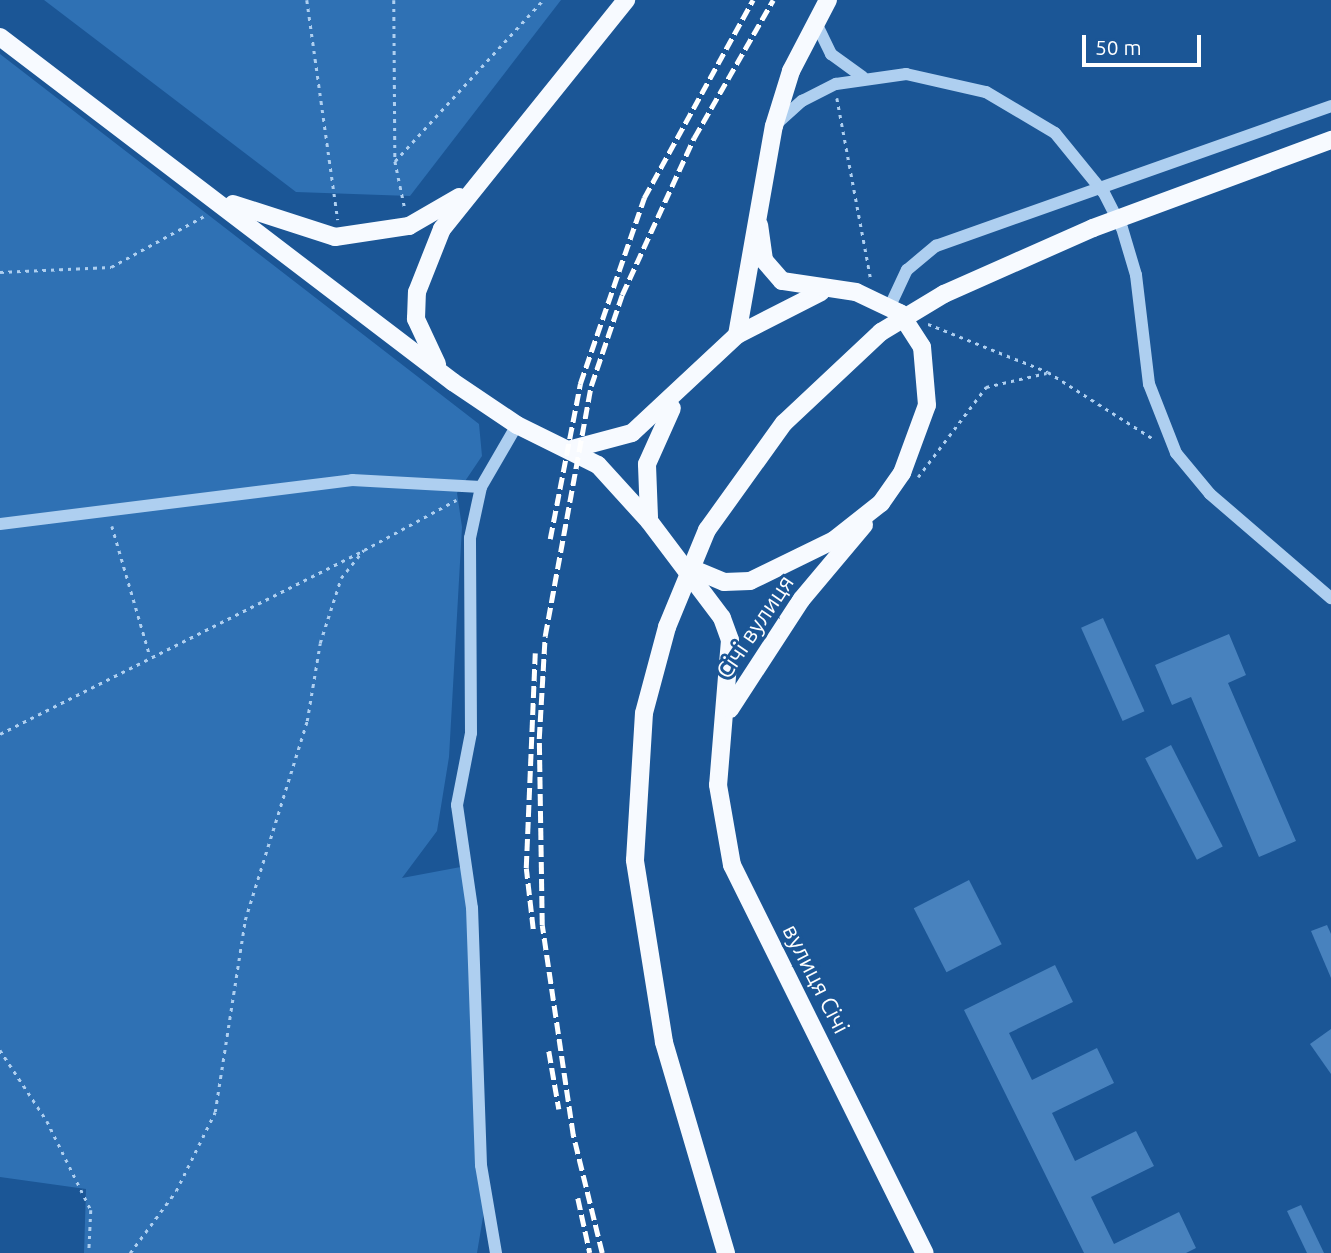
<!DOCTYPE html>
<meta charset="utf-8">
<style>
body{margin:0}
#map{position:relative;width:1331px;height:1253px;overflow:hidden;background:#1b5696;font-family:Ubuntu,sans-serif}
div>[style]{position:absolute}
.green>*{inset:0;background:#2f71b4}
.building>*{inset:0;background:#4882be;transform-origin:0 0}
.path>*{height:2.5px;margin-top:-1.25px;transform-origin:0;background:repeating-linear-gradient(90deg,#aecff0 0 3.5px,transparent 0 8.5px)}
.minor>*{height:12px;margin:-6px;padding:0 6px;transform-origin:6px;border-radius:6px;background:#aecff0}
.major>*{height:18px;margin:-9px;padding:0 9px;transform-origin:9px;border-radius:9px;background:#f7faff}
.rail>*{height:4.5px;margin-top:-2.25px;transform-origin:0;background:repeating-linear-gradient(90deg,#fff 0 12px,transparent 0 17px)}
span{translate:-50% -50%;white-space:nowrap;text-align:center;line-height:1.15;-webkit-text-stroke:6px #1b5696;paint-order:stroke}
.street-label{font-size:23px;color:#fff}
.scale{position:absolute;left:1082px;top:35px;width:119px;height:32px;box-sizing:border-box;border:4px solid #fff;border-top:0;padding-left:9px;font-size:21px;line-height:24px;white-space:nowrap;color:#fff;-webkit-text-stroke:5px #1b5696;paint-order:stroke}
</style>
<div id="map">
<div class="green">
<div style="clip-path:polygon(44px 0,561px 0,410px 196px,296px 192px)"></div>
<div style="clip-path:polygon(0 54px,479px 424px,482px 456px,457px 493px,462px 527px,449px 757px,437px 831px,402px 878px,466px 866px,486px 1199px,477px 1253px,84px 1253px,86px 1189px,0 1177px)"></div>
</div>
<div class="building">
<div style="left:1103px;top:618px;width:102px;height:24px;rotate:66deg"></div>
<div style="clip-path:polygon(1229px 634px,1246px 675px,1228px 683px,1296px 841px,1259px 857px,1191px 697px,1172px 705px,1155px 665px)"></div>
<div style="left:1171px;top:745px;width:114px;height:29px;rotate:63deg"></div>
<div style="left:969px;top:880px;width:72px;height:62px;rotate:63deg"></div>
<div style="clip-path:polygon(1327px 925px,1331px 934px,1331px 978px,1311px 931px)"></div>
<div style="clip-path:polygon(1055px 965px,1073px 1002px,1009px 1033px,1032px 1080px,1097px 1048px,1114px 1083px,1052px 1113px,1075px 1161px,1136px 1131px,1154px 1166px,1091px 1197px,1114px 1244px,1179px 1212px,1196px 1248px,1186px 1253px,1084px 1253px,964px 1010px)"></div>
<div style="clip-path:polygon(1331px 1029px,1331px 1074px,1310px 1044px)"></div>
<div style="clip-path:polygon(1301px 1205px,1324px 1253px,1307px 1253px,1287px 1211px)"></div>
</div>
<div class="path">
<div style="left:307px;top:0;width:222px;rotate:82deg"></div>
<div style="left:394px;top:0;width:161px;rotate:89.6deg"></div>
<div style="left:395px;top:161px;width:49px;rotate:78.2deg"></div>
<div style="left:837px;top:98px;width:184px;rotate:79.4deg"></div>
<div style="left:395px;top:161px;width:219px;rotate:-47.4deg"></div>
<div style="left:0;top:272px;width:111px;rotate:-2.6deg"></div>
<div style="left:111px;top:267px;width:108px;rotate:-28.7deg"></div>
<div style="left:928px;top:324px;width:129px;rotate:21.8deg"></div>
<div style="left:1048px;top:372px;width:127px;rotate:32.4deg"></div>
<div style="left:918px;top:477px;width:113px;rotate:-52.9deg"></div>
<div style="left:986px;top:387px;width:62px;rotate:-13.1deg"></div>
<div style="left:112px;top:526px;width:135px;rotate:73.7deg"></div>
<div style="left:0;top:734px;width:404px;rotate:-26.8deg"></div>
<div style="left:0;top:1050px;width:85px;rotate:56.5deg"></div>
<div style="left:47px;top:1121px;width:99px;rotate:63.7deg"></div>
<div style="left:91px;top:1210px;width:43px;rotate:92.7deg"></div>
<div style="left:130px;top:1253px;width:77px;rotate:-53.4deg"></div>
<div style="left:176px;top:1191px;width:88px;rotate:-63.7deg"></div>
<div style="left:215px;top:1112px;width:194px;rotate:-81.1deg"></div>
<div style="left:245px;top:920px;width:208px;rotate:-72.7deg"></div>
<div style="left:307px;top:721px;width:79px;rotate:-80.5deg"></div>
<div style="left:320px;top:643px;width:68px;rotate:-72.1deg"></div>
<div style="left:341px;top:578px;width:36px;rotate:-51deg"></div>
<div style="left:364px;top:550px;width:105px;rotate:-28.5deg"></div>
</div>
<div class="minor">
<div style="left:815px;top:21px;width:37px;rotate:64deg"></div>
<div style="left:831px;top:54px;width:39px;rotate:36deg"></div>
<div style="left:774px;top:126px;width:38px;rotate:-42deg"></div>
<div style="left:802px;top:101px;width:38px;rotate:-27deg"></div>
<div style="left:836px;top:84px;width:71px;rotate:-8.1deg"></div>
<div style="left:906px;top:74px;width:82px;rotate:12.7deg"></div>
<div style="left:986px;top:92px;width:80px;rotate:30.7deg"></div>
<div style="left:1055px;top:133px;width:77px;rotate:50.8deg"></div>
<div style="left:1104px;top:193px;width:39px;rotate:63deg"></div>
<div style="left:1122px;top:228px;width:49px;rotate:73.4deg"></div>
<div style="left:1136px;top:275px;width:110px;rotate:83.2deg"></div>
<div style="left:1149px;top:384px;width:74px;rotate:68.6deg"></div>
<div style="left:1176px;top:453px;width:53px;rotate:50.3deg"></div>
<div style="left:1210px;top:494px;width:160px;rotate:40.7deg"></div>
<div style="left:890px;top:306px;width:40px;rotate:-65deg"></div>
<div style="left:907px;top:270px;width:38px;rotate:-40deg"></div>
<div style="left:936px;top:246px;width:419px;rotate:-19.5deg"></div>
<div style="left:0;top:524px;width:355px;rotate:-7.1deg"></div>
<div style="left:352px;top:480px;width:129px;rotate:3.1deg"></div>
<div style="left:496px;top:1253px;width:89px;rotate:-99.7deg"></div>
<div style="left:481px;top:1165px;width:257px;rotate:-92deg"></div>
<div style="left:472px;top:908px;width:104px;rotate:-98.3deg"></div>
<div style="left:457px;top:805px;width:73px;rotate:-79deg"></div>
<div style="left:471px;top:733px;width:195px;rotate:-90.3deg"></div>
<div style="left:470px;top:538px;width:52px;rotate:-77.8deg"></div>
<div style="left:481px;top:487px;width:72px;rotate:-59.9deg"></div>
</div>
<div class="major">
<div style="left:0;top:37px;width:569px;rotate:37.29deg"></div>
<div style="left:453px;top:382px;width:77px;rotate:33.9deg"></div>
<div style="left:517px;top:425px;width:90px;rotate:26.3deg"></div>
<div style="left:598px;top:465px;width:76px;rotate:47.7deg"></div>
<div style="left:649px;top:521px;width:121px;rotate:53deg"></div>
<div style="left:722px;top:618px;width:23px;rotate:70deg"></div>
<div style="left:730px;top:640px;width:145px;rotate:94.7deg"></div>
<div style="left:718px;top:785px;width:81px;rotate:80.1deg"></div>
<div style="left:732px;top:865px;width:433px;rotate:63.6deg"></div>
<div style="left:233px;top:204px;width:107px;rotate:17.9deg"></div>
<div style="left:335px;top:237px;width:75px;rotate:-8.5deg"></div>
<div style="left:409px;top:226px;width:58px;rotate:-30.1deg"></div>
<div style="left:737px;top:335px;width:212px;rotate:-80deg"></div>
<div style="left:774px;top:126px;width:58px;rotate:-72.8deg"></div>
<div style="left:791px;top:71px;width:80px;rotate:-62.5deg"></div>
<div style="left:437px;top:364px;width:50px;rotate:-115deg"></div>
<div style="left:416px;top:319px;width:27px;rotate:-88deg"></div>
<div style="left:417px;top:292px;width:68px;rotate:-68.4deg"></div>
<div style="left:442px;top:229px;width:294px;rotate:-51.2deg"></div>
<div style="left:572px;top:449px;width:62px;rotate:-14.9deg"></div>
<div style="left:632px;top:433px;width:144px;rotate:-43deg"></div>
<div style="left:737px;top:335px;width:94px;rotate:-27.1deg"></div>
<div style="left:649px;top:517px;width:53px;rotate:-92.2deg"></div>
<div style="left:647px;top:464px;width:61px;rotate:-65.9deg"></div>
<div style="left:686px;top:566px;width:41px;rotate:22.8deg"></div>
<div style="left:724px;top:582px;width:26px;rotate:-2deg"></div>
<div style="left:750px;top:581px;width:93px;rotate:-26deg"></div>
<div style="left:834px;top:540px;width:60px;rotate:-38.2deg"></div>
<div style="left:881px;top:503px;width:37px;rotate:-55deg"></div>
<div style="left:902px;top:473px;width:72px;rotate:-69.8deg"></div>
<div style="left:927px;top:405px;width:58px;rotate:-94.9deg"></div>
<div style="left:922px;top:347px;width:40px;rotate:-122.9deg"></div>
<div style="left:900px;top:313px;width:49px;rotate:-154.5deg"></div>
<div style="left:856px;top:292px;width:75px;rotate:-171.5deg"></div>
<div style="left:782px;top:281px;width:28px;rotate:-131deg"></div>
<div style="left:764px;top:260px;width:35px;rotate:-98deg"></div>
<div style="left:730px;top:709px;width:130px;rotate:-56.9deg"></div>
<div style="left:801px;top:600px;width:98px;rotate:-50deg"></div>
<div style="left:726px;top:1253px;width:220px;rotate:-106.4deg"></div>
<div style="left:664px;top:1042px;width:184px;rotate:-99.1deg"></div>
<div style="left:635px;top:860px;width:147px;rotate:-86.5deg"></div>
<div style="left:644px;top:713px;width:89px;rotate:-75deg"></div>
<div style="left:667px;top:627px;width:105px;rotate:-67.6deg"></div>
<div style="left:707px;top:530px;width:132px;rotate:-54.3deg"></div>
<div style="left:784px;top:423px;width:133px;rotate:-43.2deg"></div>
<div style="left:881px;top:332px;width:74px;rotate:-31.1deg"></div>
<div style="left:944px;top:294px;width:163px;rotate:-23.9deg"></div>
<div style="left:1093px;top:228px;width:254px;rotate:-20.3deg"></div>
</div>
<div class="rail">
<div style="left:550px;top:539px;width:158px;rotate:-79deg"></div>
<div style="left:580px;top:384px;width:197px;rotate:-71deg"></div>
<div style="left:644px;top:198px;width:226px;rotate:-61.2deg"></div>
<div style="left:533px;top:929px;width:61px;rotate:-96.5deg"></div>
<div style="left:526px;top:868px;width:215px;rotate:-87.6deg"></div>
<div style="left:549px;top:1051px;width:59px;rotate:80.2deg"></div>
<div style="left:578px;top:1198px;width:56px;rotate:77.7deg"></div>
<div style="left:602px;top:1253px;width:122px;rotate:-103.8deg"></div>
<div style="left:573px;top:1135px;width:212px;rotate:-98.4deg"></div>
<div style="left:542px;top:925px;width:186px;rotate:-90.9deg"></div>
<div style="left:539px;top:739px;width:103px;rotate:-86.7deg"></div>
<div style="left:545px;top:636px;width:254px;rotate:-79.6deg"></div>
<div style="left:591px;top:386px;width:96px;rotate:-71.2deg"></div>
<div style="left:622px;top:295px;width:173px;rotate:-65.4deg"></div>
<div style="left:694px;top:138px;width:159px;rotate:-60.2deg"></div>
</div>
<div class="street-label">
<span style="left:755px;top:627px;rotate:-56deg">Січі вулиця</span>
<span style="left:816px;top:979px;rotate:63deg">вулиця Січі</span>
</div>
<div class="scale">50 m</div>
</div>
